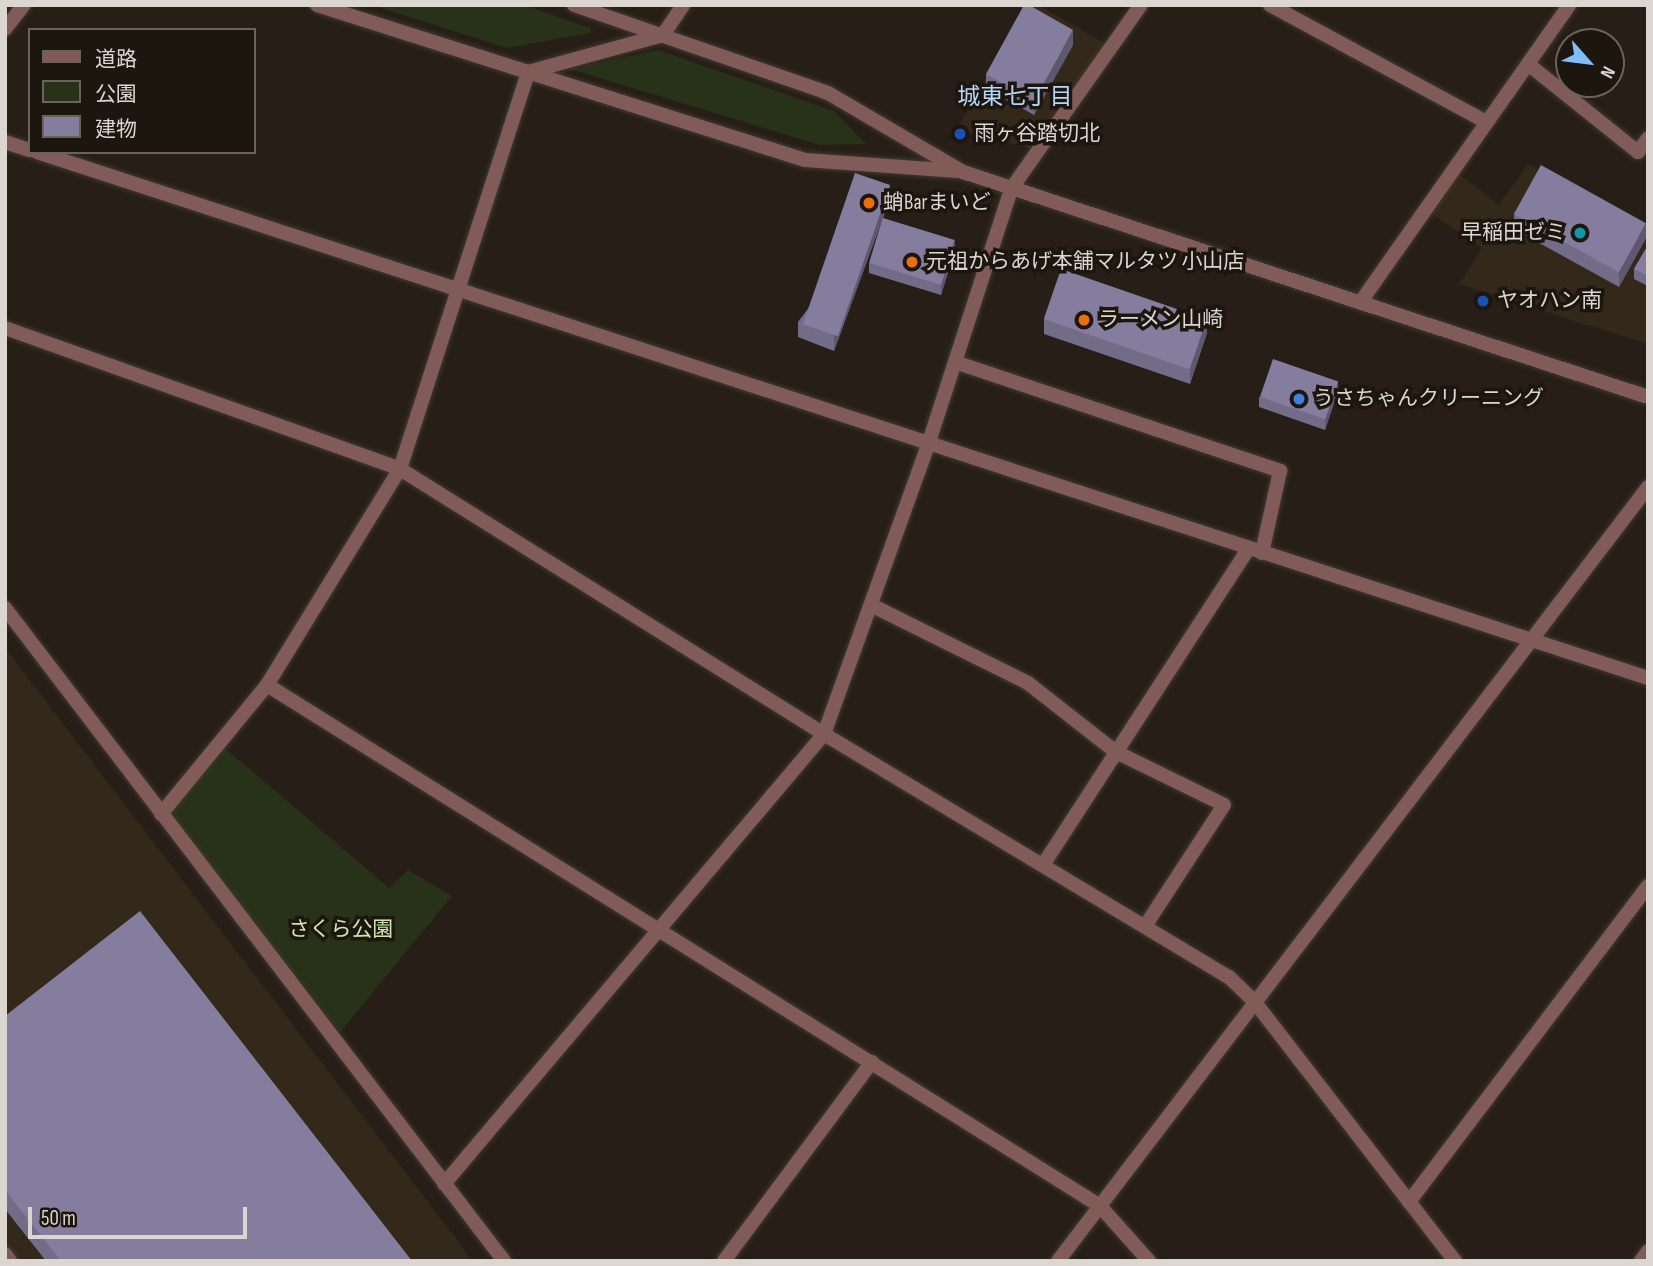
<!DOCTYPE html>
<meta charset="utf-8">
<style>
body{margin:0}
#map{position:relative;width:1653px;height:1266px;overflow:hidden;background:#271f17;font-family:"Sofia Sans Condensed","Noto Sans JP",sans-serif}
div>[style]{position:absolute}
.built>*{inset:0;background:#34281a}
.green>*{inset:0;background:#273219}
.roads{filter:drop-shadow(0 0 2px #403931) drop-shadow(0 0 2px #403931)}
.service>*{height:14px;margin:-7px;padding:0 7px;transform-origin:7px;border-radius:7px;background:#815b58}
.minor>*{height:14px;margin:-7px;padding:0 7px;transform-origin:7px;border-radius:7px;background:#815b58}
.tertiary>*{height:14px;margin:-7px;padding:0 7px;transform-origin:7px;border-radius:7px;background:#815b58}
.wall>*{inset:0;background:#726c88}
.shaded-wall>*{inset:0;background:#5d586f}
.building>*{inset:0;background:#857d9e;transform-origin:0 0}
.dots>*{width:19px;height:19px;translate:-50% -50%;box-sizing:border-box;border:4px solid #1d160e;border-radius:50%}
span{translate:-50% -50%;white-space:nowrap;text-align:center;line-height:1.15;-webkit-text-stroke:7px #1d160e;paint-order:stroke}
.poi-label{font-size:21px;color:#dbd6d0}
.left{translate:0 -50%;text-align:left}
.right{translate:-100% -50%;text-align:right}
.park-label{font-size:21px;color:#cde7ae}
.neighbourhood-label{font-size:23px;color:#b5d7f9}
.frame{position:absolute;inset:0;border:7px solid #dbd6d0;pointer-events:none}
.legend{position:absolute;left:28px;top:28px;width:228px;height:126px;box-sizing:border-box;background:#1d160e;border:2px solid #69635c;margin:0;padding:9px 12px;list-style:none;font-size:21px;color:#dbd6d0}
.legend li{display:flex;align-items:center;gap:14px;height:35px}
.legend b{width:35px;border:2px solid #69635c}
.north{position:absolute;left:1555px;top:28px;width:70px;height:70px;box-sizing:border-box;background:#1d160e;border:2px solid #69635c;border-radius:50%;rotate:118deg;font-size:19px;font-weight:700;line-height:28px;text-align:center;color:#dbd6d0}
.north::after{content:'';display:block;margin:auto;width:24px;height:32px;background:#7fbdfa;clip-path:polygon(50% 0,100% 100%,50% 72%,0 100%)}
.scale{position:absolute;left:28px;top:1207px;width:219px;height:32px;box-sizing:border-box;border:4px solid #dbd6d0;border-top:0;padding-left:9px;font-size:21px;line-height:24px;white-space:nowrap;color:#dbd6d0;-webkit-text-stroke:5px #1d160e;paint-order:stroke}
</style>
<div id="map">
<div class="built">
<div style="clip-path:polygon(1029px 5px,1038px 5px,1108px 45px,1032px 149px,957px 129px)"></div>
<div style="clip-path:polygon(1528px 164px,1648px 224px,1648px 344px,1459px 284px,1482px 248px,1432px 214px,1459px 174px,1499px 205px)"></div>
<div style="clip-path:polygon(5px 648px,473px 1261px,5px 1261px)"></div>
</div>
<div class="green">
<div style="clip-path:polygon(372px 5px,523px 5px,590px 28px,591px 33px,507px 48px)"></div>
<div style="clip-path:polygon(658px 50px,834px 111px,866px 144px,820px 145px,570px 69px)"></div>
<div style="clip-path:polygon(225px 748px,389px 888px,408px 870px,452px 896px,340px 1032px,169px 813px)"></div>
</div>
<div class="roads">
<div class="service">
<div style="left:955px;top:362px;width:343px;rotate:18.5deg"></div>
<div style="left:1280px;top:471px;width:84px;rotate:102.4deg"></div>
<div style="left:871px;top:605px;width:175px;rotate:26.4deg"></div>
<div style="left:1028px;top:683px;width:112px;rotate:38.1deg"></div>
<div style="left:1116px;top:752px;width:120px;rotate:26.1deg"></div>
<div style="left:1224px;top:805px;width:145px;rotate:123.1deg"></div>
<div style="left:5px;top:1254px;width:9px;rotate:54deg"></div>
</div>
<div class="minor">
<div style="left:1270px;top:5px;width:246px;rotate:28.4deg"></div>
<div style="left:5px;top:29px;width:31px;rotate:-52deg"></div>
<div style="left:1528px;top:64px;width:141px;rotate:38.7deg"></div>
<div style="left:1638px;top:152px;width:17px;rotate:-54deg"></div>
<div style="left:5px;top:142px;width:26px;rotate:18deg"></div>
<div style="left:37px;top:152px;width:1695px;rotate:18.08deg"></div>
<div style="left:1362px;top:300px;width:360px;rotate:-54.9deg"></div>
<div style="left:5px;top:328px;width:419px;rotate:19.6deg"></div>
<div style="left:400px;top:469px;width:500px;rotate:32.01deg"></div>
<div style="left:824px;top:734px;width:472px;rotate:31deg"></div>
<div style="left:1229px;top:977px;width:35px;rotate:44deg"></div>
<div style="left:5px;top:608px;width:822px;rotate:52.61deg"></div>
<div style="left:267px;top:685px;width:983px;rotate:32.02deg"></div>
<div style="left:1100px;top:1206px;width:74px;rotate:48.3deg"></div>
<div style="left:161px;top:814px;width:167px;rotate:-50.6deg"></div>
<div style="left:267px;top:685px;width:254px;rotate:-58.4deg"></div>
<div style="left:400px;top:469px;width:417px;rotate:-72.1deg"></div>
<div style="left:528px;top:72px;width:140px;rotate:-15.3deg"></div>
<div style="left:663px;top:35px;width:36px;rotate:-56deg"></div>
<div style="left:1043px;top:865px;width:377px;rotate:-57deg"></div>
<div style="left:444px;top:1184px;width:589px;rotate:-49.82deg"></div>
<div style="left:824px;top:734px;width:307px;rotate:-70.2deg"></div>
<div style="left:928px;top:445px;width:269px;rotate:-72deg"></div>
<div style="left:1011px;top:189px;width:225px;rotate:-54.8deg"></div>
<div style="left:1409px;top:1202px;width:396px;rotate:-52.9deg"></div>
<div style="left:724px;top:1261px;width:248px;rotate:-53.4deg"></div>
<div style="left:1641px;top:1261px;width:12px;rotate:-55deg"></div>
</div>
<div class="tertiary">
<div style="left:317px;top:5px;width:512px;rotate:17.62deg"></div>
<div style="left:805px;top:160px;width:153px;rotate:4.1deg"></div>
<div style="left:574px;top:5px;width:269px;rotate:19.1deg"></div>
<div style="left:828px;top:93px;width:156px;rotate:30.3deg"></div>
<div style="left:963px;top:172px;width:721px;rotate:18.18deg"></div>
<div style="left:1254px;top:1001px;width:329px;rotate:52.3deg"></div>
<div style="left:1058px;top:1261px;width:973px;rotate:-52.68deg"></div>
</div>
</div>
<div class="wall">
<div style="clip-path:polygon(1073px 45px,1034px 115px,986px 88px,986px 74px)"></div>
<div style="clip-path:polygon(890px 199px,883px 218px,955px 250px,941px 295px,869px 273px,869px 263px,882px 220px,834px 351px,798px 337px,798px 322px)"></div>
<div style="clip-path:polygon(1514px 214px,1646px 238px,1619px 287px,1514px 229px)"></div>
<div style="clip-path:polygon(1648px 245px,1648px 286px,1634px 279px,1634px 269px)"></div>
<div style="clip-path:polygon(1044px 319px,1207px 333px,1190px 384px,1044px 334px)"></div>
<div style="clip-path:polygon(1338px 391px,1325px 430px,1259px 407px,1259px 397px)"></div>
<div style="clip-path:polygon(5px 1016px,412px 1261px,46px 1261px,5px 1209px)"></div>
</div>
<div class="shaded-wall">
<div style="clip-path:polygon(1073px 30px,1073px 45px,1034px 115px,1034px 101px)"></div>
<div style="clip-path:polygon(890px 185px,890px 199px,834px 351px,834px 336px)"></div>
<div style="clip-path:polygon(1646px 223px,1646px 238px,1619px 287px,1619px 272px)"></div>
<div style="clip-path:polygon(955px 240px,955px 250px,941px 295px,941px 285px)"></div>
<div style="clip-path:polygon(1207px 318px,1207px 333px,1190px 384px,1190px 369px)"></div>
<div style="clip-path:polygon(1338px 381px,1338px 391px,1325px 430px,1325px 420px)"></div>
</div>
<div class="building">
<div style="clip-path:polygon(1024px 5px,1029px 5px,1073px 30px,1034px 101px,986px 74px)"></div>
<div style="left:1541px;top:165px;width:120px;height:56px;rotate:29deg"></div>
<div style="left:855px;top:173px;width:37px;height:160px;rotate:19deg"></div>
<div style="left:883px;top:218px;width:75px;height:47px;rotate:17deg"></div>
<div style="clip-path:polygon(1648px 245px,1648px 276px,1634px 269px)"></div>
<div style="left:1061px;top:269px;width:154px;height:53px;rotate:19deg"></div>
<div style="left:1273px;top:359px;width:69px;height:40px;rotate:19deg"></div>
<div style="clip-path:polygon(140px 911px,412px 1261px,61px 1261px,5px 1190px,5px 1016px)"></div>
</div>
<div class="dots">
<div style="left:960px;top:134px;background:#1a4fb4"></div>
<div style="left:869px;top:203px;background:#e8710a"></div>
<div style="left:1580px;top:233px;background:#0f9aa8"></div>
<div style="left:912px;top:262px;background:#e8710a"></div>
<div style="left:1483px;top:301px;background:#1a4fb4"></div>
<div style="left:1084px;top:320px;background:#e8710a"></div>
<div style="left:1299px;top:399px;background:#3f7fe0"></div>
</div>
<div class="poi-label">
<span class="left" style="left:974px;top:134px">雨ヶ谷踏切北</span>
<span class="left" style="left:883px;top:203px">蛸Barまいど</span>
<span class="right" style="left:1566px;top:233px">早稲田ゼミ</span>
<span class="left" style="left:926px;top:262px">元祖からあげ本舗マルタツ 小山店</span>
<span class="left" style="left:1497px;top:301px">ヤオハン南</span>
<span class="left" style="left:1098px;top:320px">ラーメン山崎</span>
<span class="left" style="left:1313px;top:399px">うさちゃんクリーニング</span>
</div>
<div class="park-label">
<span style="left:341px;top:930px">さくら公園</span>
</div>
<div class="neighbourhood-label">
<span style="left:1015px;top:97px">城東七丁目</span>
</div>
<div class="frame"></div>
<ul class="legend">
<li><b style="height:9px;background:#815b58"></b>道路</li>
<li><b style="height:19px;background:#273219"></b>公園</li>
<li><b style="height:19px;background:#857d9e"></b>建物</li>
</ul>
<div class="north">N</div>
<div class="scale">50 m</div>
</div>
